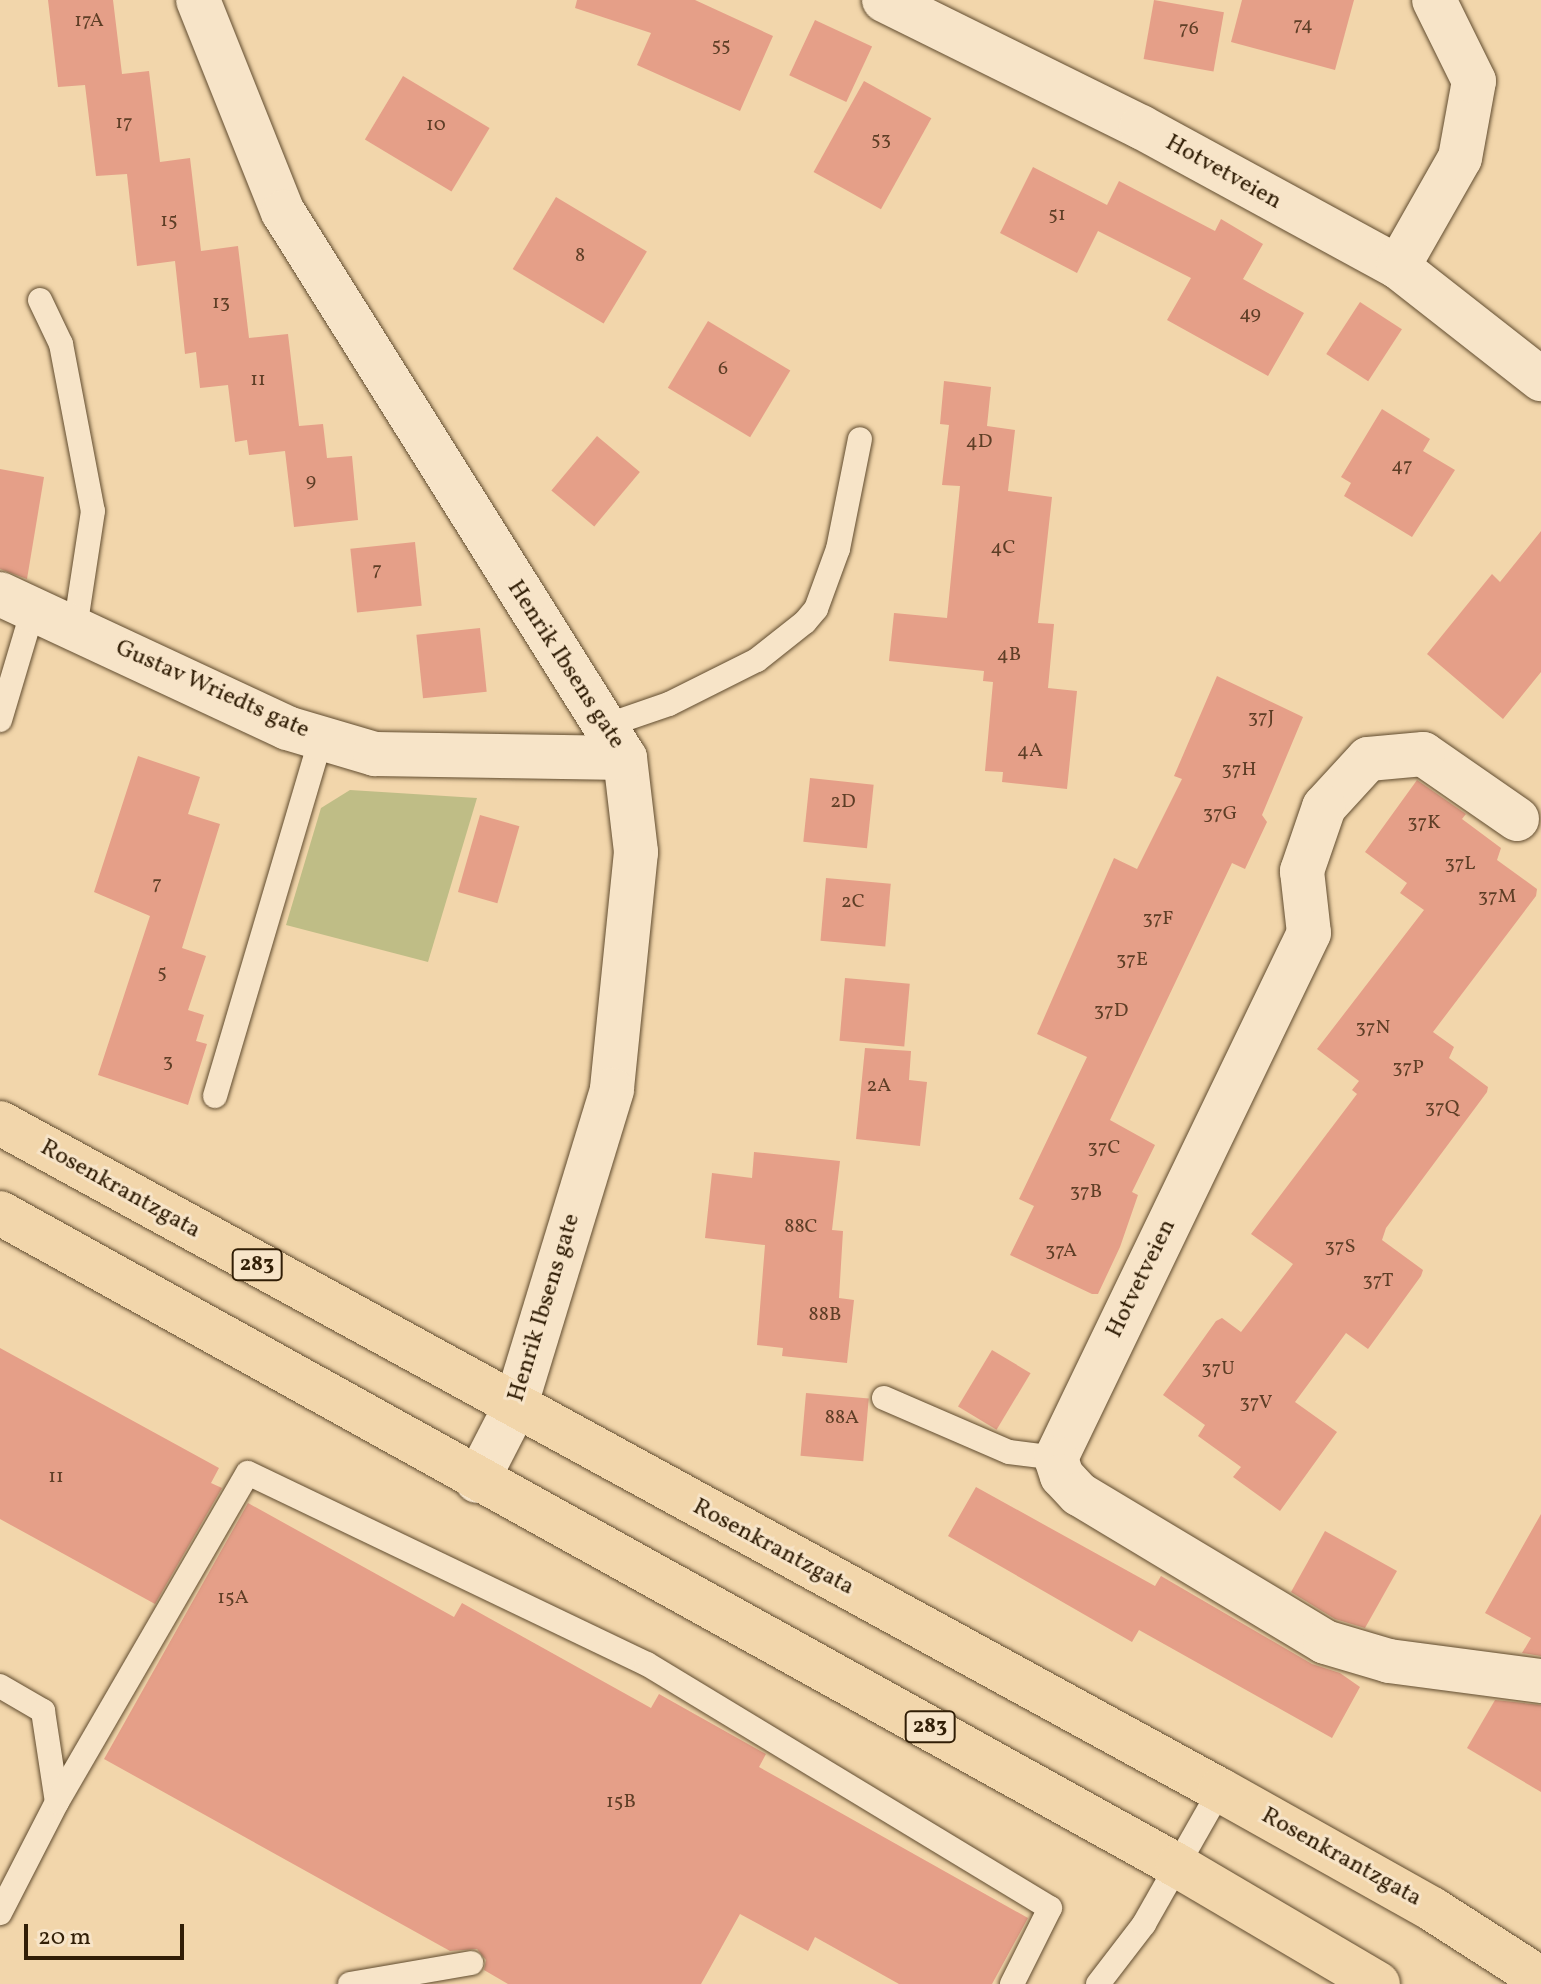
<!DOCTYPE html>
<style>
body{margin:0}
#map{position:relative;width:1541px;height:1984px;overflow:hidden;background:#f2d6ab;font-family:Vollkorn,serif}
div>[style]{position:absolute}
.green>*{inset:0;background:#bfbd86}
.building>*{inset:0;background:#e59f88;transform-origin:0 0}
.roads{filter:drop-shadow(0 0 2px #614c2f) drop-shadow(0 0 2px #614c2f)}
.service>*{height:24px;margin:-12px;padding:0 12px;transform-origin:12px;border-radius:12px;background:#f7e4c8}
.minor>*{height:44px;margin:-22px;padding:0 22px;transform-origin:22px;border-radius:22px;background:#f7e4c8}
.primary>*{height:44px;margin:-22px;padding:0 22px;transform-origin:22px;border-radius:22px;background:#f2d6ab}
span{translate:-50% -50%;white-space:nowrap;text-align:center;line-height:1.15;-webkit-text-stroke:6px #f7e4c8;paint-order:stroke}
.number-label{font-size:20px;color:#5e3e26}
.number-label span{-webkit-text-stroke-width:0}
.shield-label span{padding:2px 6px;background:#f7e4c8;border:2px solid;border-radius:6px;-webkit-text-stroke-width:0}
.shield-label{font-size:22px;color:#311e06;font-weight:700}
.street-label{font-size:24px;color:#311e06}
.scale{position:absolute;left:24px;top:1924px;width:160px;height:36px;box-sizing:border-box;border:4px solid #311e06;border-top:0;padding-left:10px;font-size:24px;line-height:28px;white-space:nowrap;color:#311e06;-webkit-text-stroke:6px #f7e4c8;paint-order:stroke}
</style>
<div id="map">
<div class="green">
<div style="clip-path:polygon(350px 790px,477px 798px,428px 962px,286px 925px,321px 808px)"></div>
</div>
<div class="building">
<div style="clip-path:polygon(48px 0,113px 0,122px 74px,149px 71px,160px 162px,190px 158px,201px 251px,238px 246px,249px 338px,288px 334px,299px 426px,323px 424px,327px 458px,352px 456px,358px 520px,294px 527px,285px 451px,249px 455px,247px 440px,235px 442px,228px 385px,200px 388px,196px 352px,185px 354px,175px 261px,137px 266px,127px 174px,96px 176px,85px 85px,58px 87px)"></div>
<div style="clip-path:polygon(577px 0,695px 0,773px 36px,740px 111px,637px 65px,651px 33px,575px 8px)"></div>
<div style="left:1154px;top:0;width:71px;height:60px;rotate:10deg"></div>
<div style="clip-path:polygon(1242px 0,1354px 0,1335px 70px,1231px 42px)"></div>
<div style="left:815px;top:20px;width:63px;height:61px;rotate:25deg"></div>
<div style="left:403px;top:76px;width:101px;height:74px;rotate:31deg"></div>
<div style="left:864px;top:81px;width:77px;height:104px;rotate:29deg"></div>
<div style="clip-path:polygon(1033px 167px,1107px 205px,1119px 181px,1215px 231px,1221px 219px,1263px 244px,1243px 279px,1304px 313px,1268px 376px,1167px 320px,1191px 278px,1098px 231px,1077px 273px,1000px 233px)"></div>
<div style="left:556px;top:197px;width:106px;height:84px;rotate:31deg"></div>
<div style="left:1360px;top:302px;width:50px;height:62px;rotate:33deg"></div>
<div style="left:708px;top:321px;width:96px;height:78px;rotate:31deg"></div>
<div style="clip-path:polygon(944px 381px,991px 387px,987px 426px,1015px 430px,1008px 491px,1052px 497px,1038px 623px,1054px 624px,1048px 688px,1077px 691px,1067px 789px,1002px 782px,1003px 772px,985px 771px,993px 682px,983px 681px,984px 671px,889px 661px,894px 613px,947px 618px,960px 486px,942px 485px,949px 425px,940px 424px)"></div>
<div style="clip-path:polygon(1382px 409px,1430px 439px,1423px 451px,1455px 470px,1412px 537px,1344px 496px,1351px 483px,1341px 477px)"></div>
<div style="left:597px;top:436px;width:56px;height:71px;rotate:40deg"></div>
<div style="clip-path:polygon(0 469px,44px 477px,27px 579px,0 569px)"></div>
<div style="clip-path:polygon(1541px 531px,1541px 672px,1503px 719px,1427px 654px,1492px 574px,1500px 582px)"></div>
<div style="left:415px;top:542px;width:64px;height:65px;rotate:84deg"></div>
<div style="left:480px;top:628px;width:64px;height:64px;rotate:84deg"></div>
<div style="clip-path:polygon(1217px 676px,1303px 717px,1262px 815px,1267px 822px,1245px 869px,1232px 863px,1110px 1120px,1155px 1145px,1132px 1192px,1138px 1195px,1120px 1247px,1098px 1294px,1092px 1294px,1010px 1255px,1034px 1206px,1019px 1199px,1087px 1057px,1037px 1034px,1114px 858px,1137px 869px,1182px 779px,1174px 776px)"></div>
<div style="clip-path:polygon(138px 756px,200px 777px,188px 814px,220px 824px,182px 948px,206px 956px,188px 1010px,204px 1015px,196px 1041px,207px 1044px,188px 1105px,98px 1075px,150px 916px,94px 892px)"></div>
<div style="left:810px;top:778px;width:64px;height:64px;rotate:6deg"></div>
<div style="clip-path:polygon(1417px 780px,1466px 814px,1462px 819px,1501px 848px,1497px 860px,1537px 889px,1536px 896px,1433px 1032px,1454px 1047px,1449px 1058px,1488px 1087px,1487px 1092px,1386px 1228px,1382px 1240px,1423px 1270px,1421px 1276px,1368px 1349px,1346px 1333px,1295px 1402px,1337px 1432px,1280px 1511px,1233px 1477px,1241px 1467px,1198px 1436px,1205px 1425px,1163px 1395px,1216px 1321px,1222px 1318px,1241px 1332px,1293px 1264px,1251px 1234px,1357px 1094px,1352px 1090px,1359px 1081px,1317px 1049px,1424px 910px,1400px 893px,1407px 883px,1365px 852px)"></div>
<div style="left:480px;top:815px;width:41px;height:80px;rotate:16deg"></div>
<div style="left:826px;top:878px;width:65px;height:63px;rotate:5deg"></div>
<div style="left:845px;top:978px;width:65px;height:63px;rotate:5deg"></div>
<div style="clip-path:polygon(865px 1048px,911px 1051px,909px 1080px,927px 1082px,920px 1146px,856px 1139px)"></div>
<div style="clip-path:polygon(754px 1152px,840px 1161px,832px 1230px,843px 1231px,839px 1298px,854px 1300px,847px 1363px,782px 1356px,783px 1348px,757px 1345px,765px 1245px,705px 1238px,712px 1173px,752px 1178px)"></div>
<div style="clip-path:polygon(0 1348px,219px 1468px,211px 1483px,222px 1488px,155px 1604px,0 1519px)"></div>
<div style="left:992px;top:1350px;width:45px;height:66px;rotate:31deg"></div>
<div style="left:806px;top:1393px;width:63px;height:63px;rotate:5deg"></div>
<div style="clip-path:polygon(976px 1487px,1155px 1586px,1161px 1576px,1312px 1664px,1340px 1673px,1360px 1687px,1332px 1738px,1139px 1630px,1132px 1642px,948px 1536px)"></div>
<div style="clip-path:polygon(248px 1503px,454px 1617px,462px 1603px,651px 1708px,659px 1694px,766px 1754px,759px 1767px,1028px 1918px,992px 1984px,899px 1984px,815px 1937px,808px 1951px,740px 1914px,701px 1984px,508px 1984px,484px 1970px,486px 1960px,477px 1949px,450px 1951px,104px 1759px)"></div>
<div style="clip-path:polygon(1541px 1514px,1541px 1656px,1522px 1653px,1531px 1638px,1485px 1613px)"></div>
<div style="clip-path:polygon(1325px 1531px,1397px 1571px,1365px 1628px,1335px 1619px,1291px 1592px)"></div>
<div style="clip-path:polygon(1495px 1700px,1541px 1705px,1541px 1792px,1467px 1748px)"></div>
</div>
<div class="roads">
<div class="service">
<div style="left:40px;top:300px;width:49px;rotate:64.5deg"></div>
<div style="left:61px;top:344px;width:170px;rotate:79.2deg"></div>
<div style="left:93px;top:511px;width:119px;rotate:98.7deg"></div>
<div style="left:0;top:720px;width:116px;rotate:-73.4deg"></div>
<div style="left:605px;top:726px;width:68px;rotate:-19deg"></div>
<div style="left:669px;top:704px;width:98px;rotate:-26.6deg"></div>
<div style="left:757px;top:660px;width:61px;rotate:-38.4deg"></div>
<div style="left:805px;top:622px;width:17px;rotate:-50deg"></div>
<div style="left:816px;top:609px;width:64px;rotate:-69.9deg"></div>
<div style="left:838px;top:549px;width:112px;rotate:-78.7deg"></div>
<div style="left:215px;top:1096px;width:373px;rotate:-73.5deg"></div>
<div style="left:884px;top:1398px;width:136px;rotate:23.4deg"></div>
<div style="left:1009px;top:1452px;width:47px;rotate:7.3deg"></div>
<div style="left:0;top:1686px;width:50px;rotate:30.2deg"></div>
<div style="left:43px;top:1711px;width:92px;rotate:81.3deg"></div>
<div style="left:57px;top:1802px;width:125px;rotate:117.2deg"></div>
<div style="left:57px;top:1802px;width:380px;rotate:-59.9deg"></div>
<div style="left:248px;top:1473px;width:442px;rotate:25.6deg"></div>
<div style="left:647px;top:1664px;width:471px;rotate:31.2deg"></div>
<div style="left:1050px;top:1908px;width:85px;rotate:116.6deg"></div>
<div style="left:350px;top:1984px;width:123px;rotate:-9.8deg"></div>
<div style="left:1098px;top:1984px;width:76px;rotate:-52.5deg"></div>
<div style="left:1144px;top:1924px;width:154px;rotate:-60.4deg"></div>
</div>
<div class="minor">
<div style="left:198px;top:0;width:228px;rotate:68.2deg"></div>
<div style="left:283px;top:212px;width:644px;rotate:57.94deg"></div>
<div style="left:625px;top:758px;width:95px;rotate:83.3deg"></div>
<div style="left:636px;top:852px;width:239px;rotate:95.8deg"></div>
<div style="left:612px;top:1090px;width:332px;rotate:107deg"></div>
<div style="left:515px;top:1407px;width:83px;rotate:117.2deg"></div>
<div style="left:884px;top:0;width:287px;rotate:26.3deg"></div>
<div style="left:1141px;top:127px;width:293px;rotate:28.6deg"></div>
<div style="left:1398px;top:267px;width:182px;rotate:38.1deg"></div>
<div style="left:1398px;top:267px;width:125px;rotate:-60.4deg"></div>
<div style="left:1460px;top:158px;width:78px;rotate:-79.7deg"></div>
<div style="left:1474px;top:81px;width:90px;rotate:-116.3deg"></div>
<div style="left:0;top:594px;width:317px;rotate:25deg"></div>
<div style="left:287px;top:728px;width:92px;rotate:16.5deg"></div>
<div style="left:375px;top:754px;width:250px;rotate:0.9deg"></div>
<div style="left:1517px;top:819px;width:114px;rotate:-145.3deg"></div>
<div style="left:1423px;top:754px;width:55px;rotate:174.8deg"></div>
<div style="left:1368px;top:759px;width:65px;rotate:132.5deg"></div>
<div style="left:1324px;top:807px;width:68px;rotate:109deg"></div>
<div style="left:1302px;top:871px;width:62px;rotate:83.6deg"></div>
<div style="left:1309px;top:933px;width:583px;rotate:115.73deg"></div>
<div style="left:1056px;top:1458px;width:19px;rotate:72deg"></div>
<div style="left:1062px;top:1476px;width:25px;rotate:47deg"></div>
<div style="left:1079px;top:1494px;width:287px;rotate:31deg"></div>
<div style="left:1325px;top:1642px;width:67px;rotate:16.5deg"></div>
<div style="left:1389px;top:1661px;width:153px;rotate:7.5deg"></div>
</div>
<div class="primary">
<div style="left:0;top:1123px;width:1390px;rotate:28.67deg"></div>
<div style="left:1220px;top:1790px;width:243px;rotate:29.3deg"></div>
<div style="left:1432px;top:1909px;width:130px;rotate:32.7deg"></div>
<div style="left:0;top:1213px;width:1347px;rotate:29deg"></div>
<div style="left:1178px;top:1866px;width:232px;rotate:30.5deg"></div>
</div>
</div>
<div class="number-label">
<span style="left:89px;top:21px">17A</span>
<span style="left:1303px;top:25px">74</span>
<span style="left:1189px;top:29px">76</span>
<span style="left:721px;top:46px">55</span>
<span style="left:124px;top:123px">17</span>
<span style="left:436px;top:125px">10</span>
<span style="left:881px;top:140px">53</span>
<span style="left:1057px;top:215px">51</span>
<span style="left:169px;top:221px">15</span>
<span style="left:580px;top:256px">8</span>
<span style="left:221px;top:303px">13</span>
<span style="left:1250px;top:314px">49</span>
<span style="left:723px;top:369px">6</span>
<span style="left:258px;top:380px">11</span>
<span style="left:979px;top:442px">4D</span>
<span style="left:1402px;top:466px">47</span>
<span style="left:311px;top:481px">9</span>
<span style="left:1003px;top:548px">4C</span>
<span style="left:377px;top:570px">7</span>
<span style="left:1009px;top:655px">4B</span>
<span style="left:1261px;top:718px">37J</span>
<span style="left:1030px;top:751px">4A</span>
<span style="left:1239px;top:770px">37H</span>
<span style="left:843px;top:802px">2D</span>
<span style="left:1220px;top:814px">37G</span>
<span style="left:1424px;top:823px">37K</span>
<span style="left:1460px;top:864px">37L</span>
<span style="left:157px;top:884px">7</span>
<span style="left:1497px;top:897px">37M</span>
<span style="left:853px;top:902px">2C</span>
<span style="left:1158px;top:919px">37F</span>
<span style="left:1132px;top:960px">37E</span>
<span style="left:162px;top:973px">5</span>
<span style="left:1111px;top:1011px">37D</span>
<span style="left:1373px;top:1028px">37N</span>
<span style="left:168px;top:1062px">3</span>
<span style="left:1408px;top:1068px">37P</span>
<span style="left:879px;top:1086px">2A</span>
<span style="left:1442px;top:1108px">37Q</span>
<span style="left:1104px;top:1148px">37C</span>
<span style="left:1086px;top:1192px">37B</span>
<span style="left:801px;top:1227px">88C</span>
<span style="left:1340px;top:1247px">37S</span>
<span style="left:1061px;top:1251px">37A</span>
<span style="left:1378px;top:1281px">37T</span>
<span style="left:825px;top:1315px">88B</span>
<span style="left:1218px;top:1369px">37U</span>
<span style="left:1256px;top:1403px">37V</span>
<span style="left:842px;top:1418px">88A</span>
<span style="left:56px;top:1477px">11</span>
<span style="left:233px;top:1598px">15A</span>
<span style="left:621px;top:1802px">15B</span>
</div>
<div class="shield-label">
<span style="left:257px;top:1265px">283</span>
<span style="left:930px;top:1727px">283</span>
</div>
<div class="street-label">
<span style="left:1223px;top:173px;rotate:29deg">Hotvetveien</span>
<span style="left:565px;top:665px;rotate:57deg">Henrik Ibsens gate</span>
<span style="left:212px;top:690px;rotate:24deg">Gustav Wriedts gate</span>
<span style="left:120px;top:1190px;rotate:29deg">Rosenkrantzgata</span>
<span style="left:1142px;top:1279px;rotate:-64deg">Hotvetveien</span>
<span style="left:545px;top:1308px;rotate:-73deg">Henrik Ibsens gate</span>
<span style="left:773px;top:1548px;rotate:28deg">Rosenkrantzgata</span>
<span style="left:1341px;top:1858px;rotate:29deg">Rosenkrantzgata</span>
</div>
<div class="scale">20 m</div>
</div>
